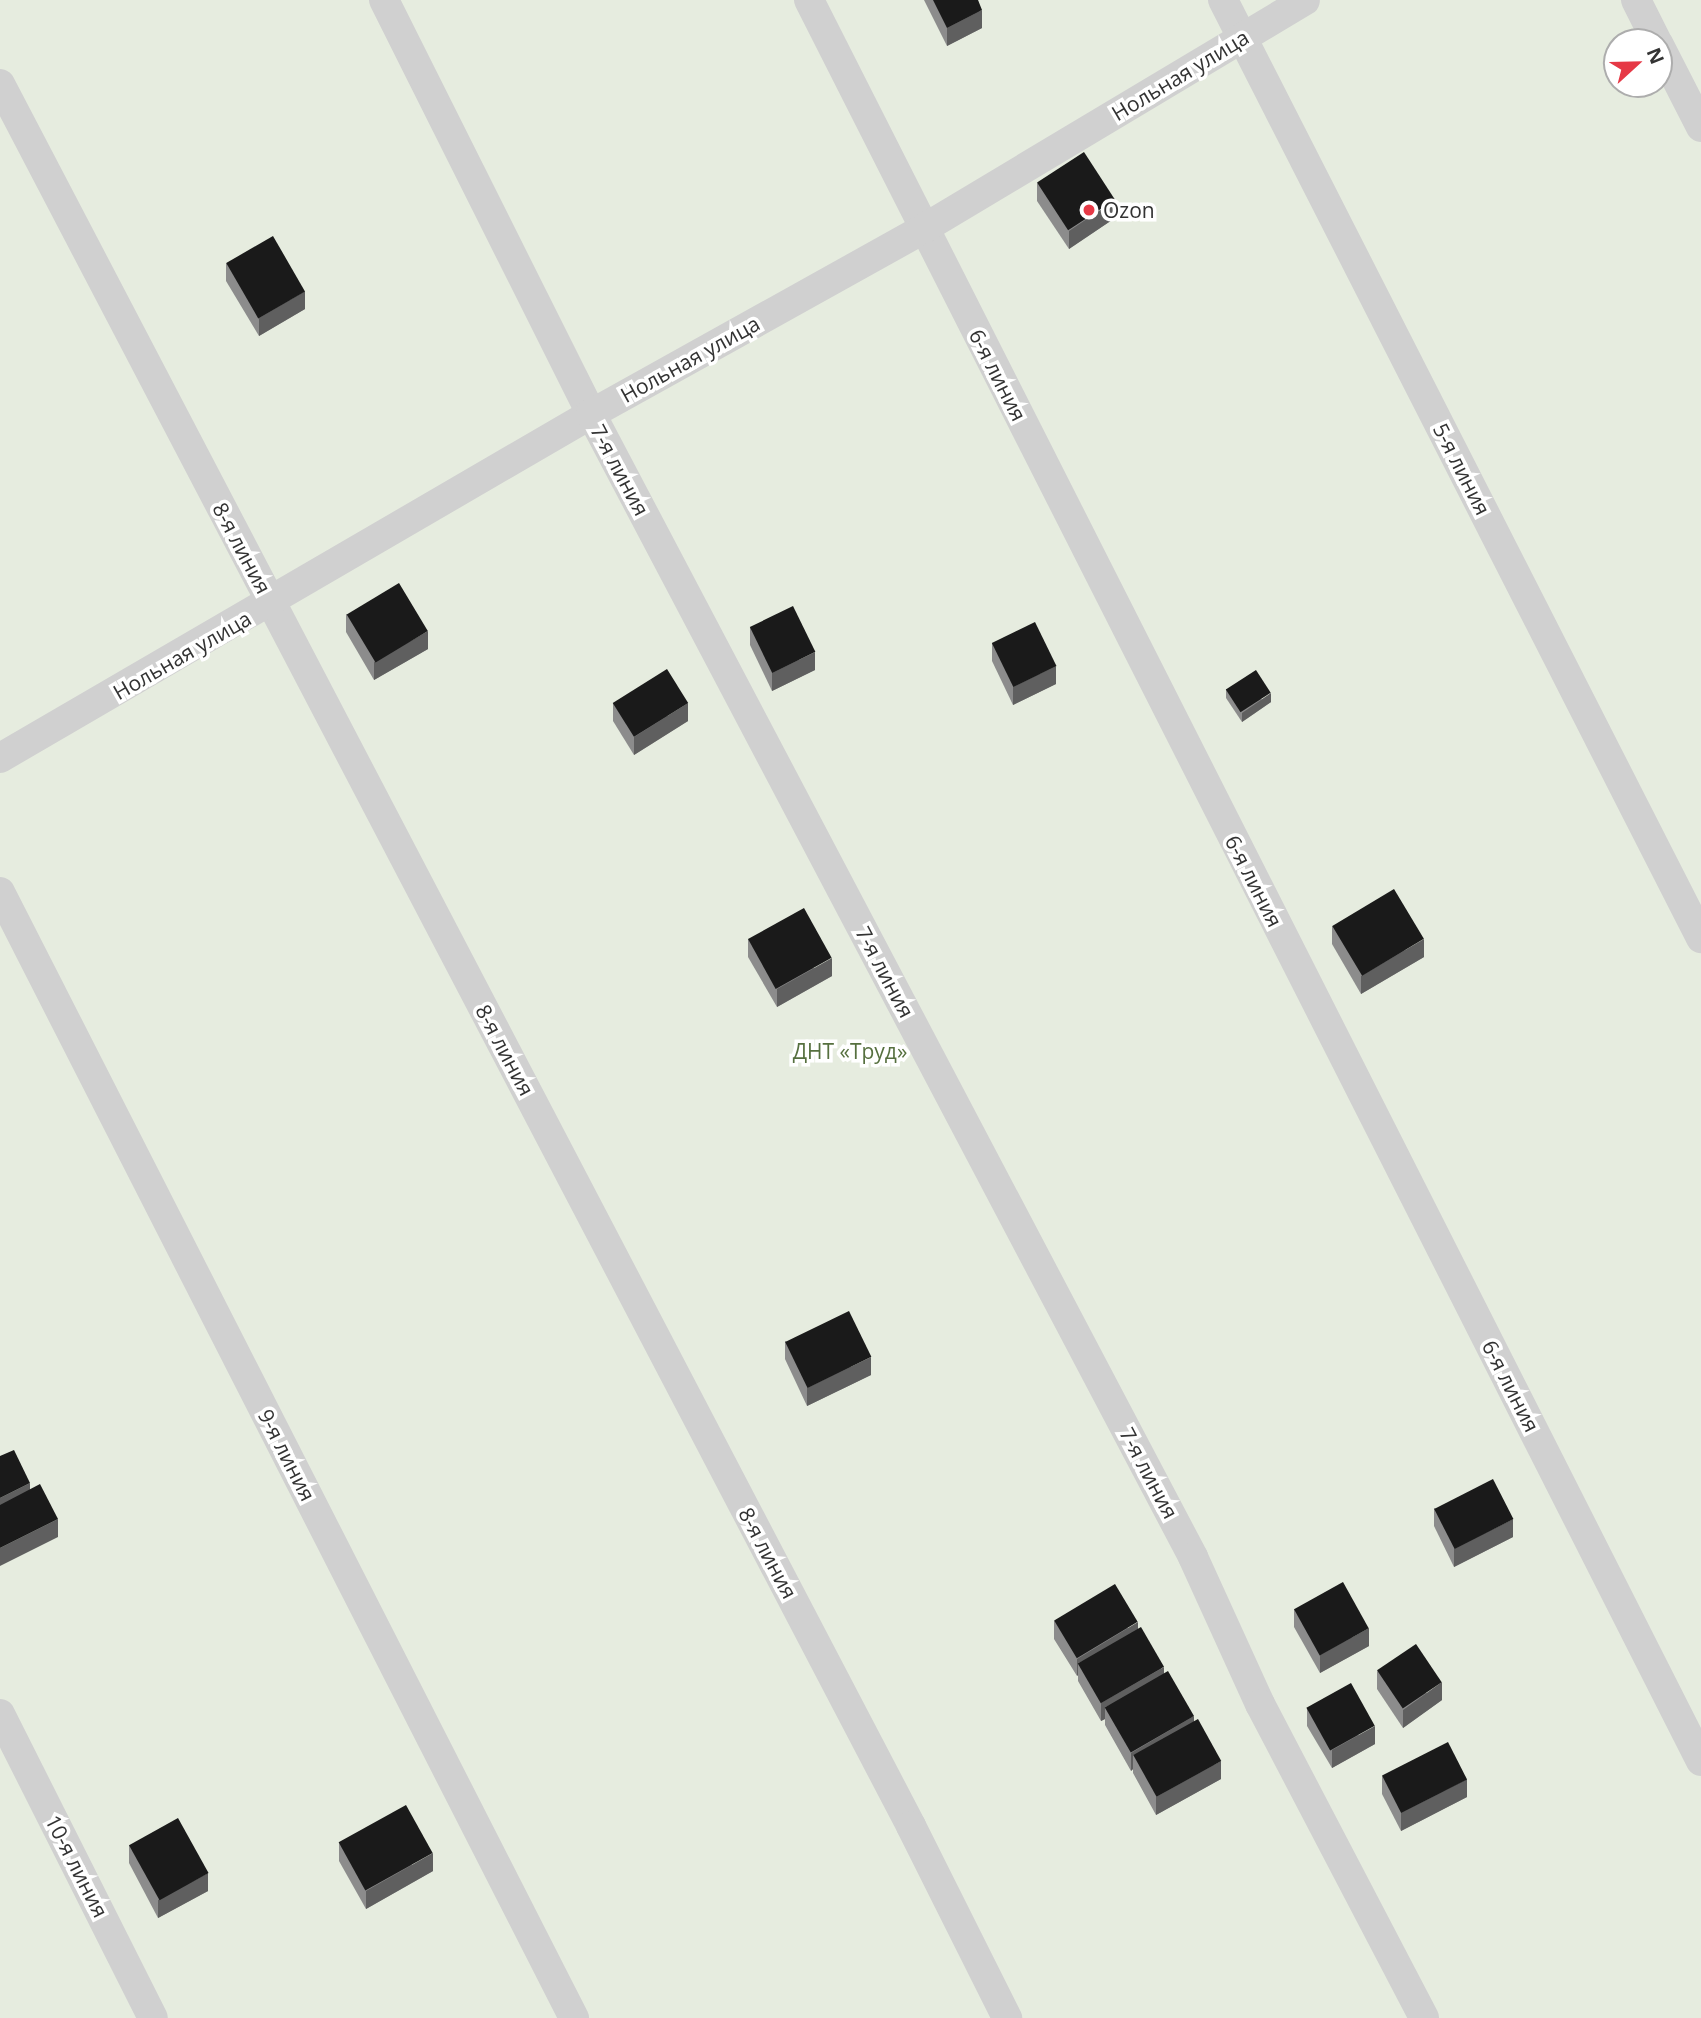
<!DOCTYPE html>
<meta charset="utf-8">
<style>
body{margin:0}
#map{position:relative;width:1701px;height:2018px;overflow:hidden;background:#fff;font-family:"Open Sans",sans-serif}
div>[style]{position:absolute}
.green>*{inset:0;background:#e6ecdf}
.street>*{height:30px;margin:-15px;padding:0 15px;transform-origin:15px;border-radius:15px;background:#d0d0d0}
.wall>*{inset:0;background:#8c8c8c}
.shaded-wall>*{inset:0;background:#5f5f5f}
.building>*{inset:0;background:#1a1a1a;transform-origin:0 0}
.dots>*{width:19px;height:19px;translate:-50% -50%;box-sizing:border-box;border:4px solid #fff;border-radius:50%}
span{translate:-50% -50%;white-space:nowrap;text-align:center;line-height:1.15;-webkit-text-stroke:7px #fff;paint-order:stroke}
.street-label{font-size:21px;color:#333}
.poi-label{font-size:21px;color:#333}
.left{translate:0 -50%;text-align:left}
.park-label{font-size:21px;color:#56703f}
.north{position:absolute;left:1603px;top:28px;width:70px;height:70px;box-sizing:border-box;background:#fff;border:2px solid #adadad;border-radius:50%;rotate:68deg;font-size:19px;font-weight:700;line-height:28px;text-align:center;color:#333}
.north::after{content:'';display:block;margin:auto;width:24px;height:32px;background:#e63946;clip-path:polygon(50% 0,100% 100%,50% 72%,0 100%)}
</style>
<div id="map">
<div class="green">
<div style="clip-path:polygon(evenodd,0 0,1701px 0,1701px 2018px,0 2018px,0 0,1617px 42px,1659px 42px,1659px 84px,1617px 84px,1617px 42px)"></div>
</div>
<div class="street">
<div style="left:384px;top:0;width:463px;rotate:63.4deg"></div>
<div style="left:591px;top:414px;width:1292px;rotate:62.22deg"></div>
<div style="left:1193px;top:1557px;width:162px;rotate:65.5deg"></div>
<div style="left:1260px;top:1704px;width:354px;rotate:62.4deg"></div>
<div style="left:809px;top:0;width:1974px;rotate:63.14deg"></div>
<div style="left:1223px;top:0;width:1053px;rotate:63deg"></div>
<div style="left:1636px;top:0;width:47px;rotate:63.4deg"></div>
<div style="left:1659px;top:45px;width:92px;rotate:62.9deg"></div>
<div style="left:0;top:84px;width:1966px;rotate:62.39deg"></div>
<div style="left:911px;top:1826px;width:215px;rotate:63.4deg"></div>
<div style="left:0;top:758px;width:684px;rotate:-30.2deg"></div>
<div style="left:591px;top:414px;width:380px;rotate:-29.1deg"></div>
<div style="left:923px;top:229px;width:445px;rotate:-30.9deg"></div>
<div style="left:0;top:892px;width:1264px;rotate:62.99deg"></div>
<div style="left:0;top:1714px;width:340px;rotate:63.3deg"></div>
</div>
<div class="wall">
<div style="clip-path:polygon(924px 0,978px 0,982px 28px,947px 46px)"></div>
<div style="clip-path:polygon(1037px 183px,1115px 218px,1069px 249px,1037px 201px)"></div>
<div style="clip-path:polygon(226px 263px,305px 309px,259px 336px,226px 281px)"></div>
<div style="clip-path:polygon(346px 614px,428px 649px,374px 680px,346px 632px)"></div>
<div style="clip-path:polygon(750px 627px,815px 670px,772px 691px,750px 645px)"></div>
<div style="clip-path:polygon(992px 643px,1056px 684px,1013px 705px,992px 661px)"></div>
<div style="clip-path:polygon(1226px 689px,1271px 702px,1242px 722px,1226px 698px)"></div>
<div style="clip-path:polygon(613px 703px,688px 721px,634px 755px,613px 721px)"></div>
<div style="clip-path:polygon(1332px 926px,1424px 957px,1361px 994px,1332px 944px)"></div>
<div style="clip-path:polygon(748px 939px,832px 976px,777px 1007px,748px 957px)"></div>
<div style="clip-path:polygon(785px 1341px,871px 1375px,807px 1406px,785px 1359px)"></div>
<div style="clip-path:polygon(1434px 1508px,1513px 1537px,1454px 1567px,1434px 1526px)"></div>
<div style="clip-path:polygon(1294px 1609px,1369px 1646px,1320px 1673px,1294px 1627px)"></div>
<div style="clip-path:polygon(1054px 1621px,1138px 1629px,1164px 1673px,1194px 1721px,1221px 1779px,1156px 1815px,1133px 1773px,1133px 1769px,1131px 1771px,1105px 1725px,1105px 1719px,1101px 1721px,1078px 1681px,1078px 1675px,1077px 1676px,1054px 1639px)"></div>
<div style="clip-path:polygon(1377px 1671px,1442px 1700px,1403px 1728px,1377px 1689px)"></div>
<div style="clip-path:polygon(1307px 1708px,1375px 1744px,1332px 1768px,1307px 1726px)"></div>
<div style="clip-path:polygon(1382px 1776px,1467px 1797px,1401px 1831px,1382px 1794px)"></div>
<div style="clip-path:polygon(339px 1843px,433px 1871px,366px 1909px,339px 1861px)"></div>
<div style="clip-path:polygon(129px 1845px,208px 1891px,158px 1918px,129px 1863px)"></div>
</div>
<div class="shaded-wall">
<div style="clip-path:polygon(982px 10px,982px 28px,947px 46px,947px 28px)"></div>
<div style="clip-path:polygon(1115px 200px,1115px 218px,1069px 249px,1069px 231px)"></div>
<div style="clip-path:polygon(305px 291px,305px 309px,259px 336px,259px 318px)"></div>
<div style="clip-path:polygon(428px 631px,428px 649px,374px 680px,374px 662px)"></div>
<div style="clip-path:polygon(815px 652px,815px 670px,772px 691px,772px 673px)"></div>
<div style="clip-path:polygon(1056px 666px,1056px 684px,1013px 705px,1013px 687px)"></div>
<div style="clip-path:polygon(1271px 693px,1271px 702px,1242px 722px,1242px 713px)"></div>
<div style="clip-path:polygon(688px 703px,688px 721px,634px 755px,634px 737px)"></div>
<div style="clip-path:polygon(1424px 939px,1424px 957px,1361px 994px,1361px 976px)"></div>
<div style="clip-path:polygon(832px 958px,832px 976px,777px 1007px,777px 989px)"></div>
<div style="clip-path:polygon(871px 1357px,871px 1375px,807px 1406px,807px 1388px)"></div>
<div style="clip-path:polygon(30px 1483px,30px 1501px,0 1516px,0 1498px)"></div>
<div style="clip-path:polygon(58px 1519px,58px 1537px,0 1566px,0 1548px)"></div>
<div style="clip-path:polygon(1513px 1519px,1513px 1537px,1454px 1567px,1454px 1549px)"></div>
<div style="clip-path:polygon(1138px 1622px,1138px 1640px,1078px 1663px,1078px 1675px,1077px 1676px,1077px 1659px)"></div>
<div style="clip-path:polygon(1369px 1628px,1369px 1646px,1320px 1673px,1320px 1655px)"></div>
<div style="clip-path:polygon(1164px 1667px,1164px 1685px,1105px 1707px,1105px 1719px,1101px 1721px,1101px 1703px)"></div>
<div style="clip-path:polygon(1442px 1682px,1442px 1700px,1403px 1728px,1403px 1710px)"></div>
<div style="clip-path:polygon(1194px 1716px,1194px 1734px,1133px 1755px,1133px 1769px,1131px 1771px,1131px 1753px)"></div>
<div style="clip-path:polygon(1375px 1726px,1375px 1744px,1332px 1768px,1332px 1750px)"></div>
<div style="clip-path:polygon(1221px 1761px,1221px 1779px,1156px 1815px,1156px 1797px)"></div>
<div style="clip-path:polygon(1467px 1779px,1467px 1797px,1401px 1831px,1401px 1813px)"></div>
<div style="clip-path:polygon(433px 1853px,433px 1871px,366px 1909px,366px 1891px)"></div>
<div style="clip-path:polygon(208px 1873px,208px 1891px,158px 1918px,158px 1900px)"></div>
</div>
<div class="building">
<div style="clip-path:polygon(933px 0,978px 0,982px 10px,947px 28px)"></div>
<div style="left:1084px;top:152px;width:57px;height:56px;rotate:57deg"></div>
<div style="left:273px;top:236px;width:64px;height:54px;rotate:60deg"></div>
<div style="left:399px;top:583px;width:56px;height:61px;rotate:59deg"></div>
<div style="left:793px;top:606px;width:51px;height:48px;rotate:64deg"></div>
<div style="left:1035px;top:622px;width:49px;height:48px;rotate:64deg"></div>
<div style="left:667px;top:669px;width:40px;height:64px;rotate:58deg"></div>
<div style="left:1256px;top:670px;width:27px;height:36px;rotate:57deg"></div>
<div style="left:1394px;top:889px;width:58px;height:72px;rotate:59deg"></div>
<div style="left:804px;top:908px;width:57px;height:64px;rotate:61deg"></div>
<div style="left:849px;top:1311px;width:51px;height:71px;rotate:64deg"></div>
<div style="clip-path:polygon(14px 1450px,30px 1483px,0 1498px,0 1456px)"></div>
<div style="left:1493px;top:1479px;width:45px;height:66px;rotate:63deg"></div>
<div style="clip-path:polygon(40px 1484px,58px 1519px,0 1548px,0 1505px)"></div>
<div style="left:1343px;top:1582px;width:53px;height:56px;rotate:61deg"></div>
<div style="left:1115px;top:1584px;width:44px;height:71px;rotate:59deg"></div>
<div style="left:1141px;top:1627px;width:46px;height:73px;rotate:60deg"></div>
<div style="left:1416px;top:1644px;width:46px;height:47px;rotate:56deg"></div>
<div style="left:1168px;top:1671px;width:52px;height:73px;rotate:60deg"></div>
<div style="left:1351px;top:1683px;width:49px;height:51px;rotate:61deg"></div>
<div style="left:1198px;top:1719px;width:48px;height:74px;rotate:61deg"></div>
<div style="left:1448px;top:1742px;width:42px;height:74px;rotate:63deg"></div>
<div style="left:406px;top:1805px;width:55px;height:77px;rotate:61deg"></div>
<div style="left:178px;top:1818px;width:63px;height:56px;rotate:61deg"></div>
</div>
<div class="dots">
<div style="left:1089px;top:210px;background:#e63946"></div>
</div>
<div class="street-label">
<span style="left:1180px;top:75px;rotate:-31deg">Нольная улица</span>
<span style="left:690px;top:359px;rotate:-29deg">Нольная улица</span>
<span style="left:998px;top:375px;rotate:63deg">6-я линия</span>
<span style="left:1462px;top:469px;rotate:63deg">5-я линия</span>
<span style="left:620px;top:470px;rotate:62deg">7-я линия</span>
<span style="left:242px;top:548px;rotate:62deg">8-я линия</span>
<span style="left:182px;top:655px;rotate:-30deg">Нольная улица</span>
<span style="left:1254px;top:881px;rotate:63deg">6-я линия</span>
<span style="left:885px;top:972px;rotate:62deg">7-я линия</span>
<span style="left:505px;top:1050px;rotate:62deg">8-я линия</span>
<span style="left:1511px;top:1386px;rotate:63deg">6-я линия</span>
<span style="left:287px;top:1455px;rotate:63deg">9-я линия</span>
<span style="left:1149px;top:1473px;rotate:62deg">7-я линия</span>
<span style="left:768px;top:1553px;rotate:62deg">8-я линия</span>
<span style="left:77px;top:1866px;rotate:63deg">10-я линия</span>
</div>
<div class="poi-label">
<span class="left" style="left:1103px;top:210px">Ozon</span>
</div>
<div class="park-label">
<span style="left:850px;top:1051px">ДНТ «Труд»</span>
</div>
<div class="north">N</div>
</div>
